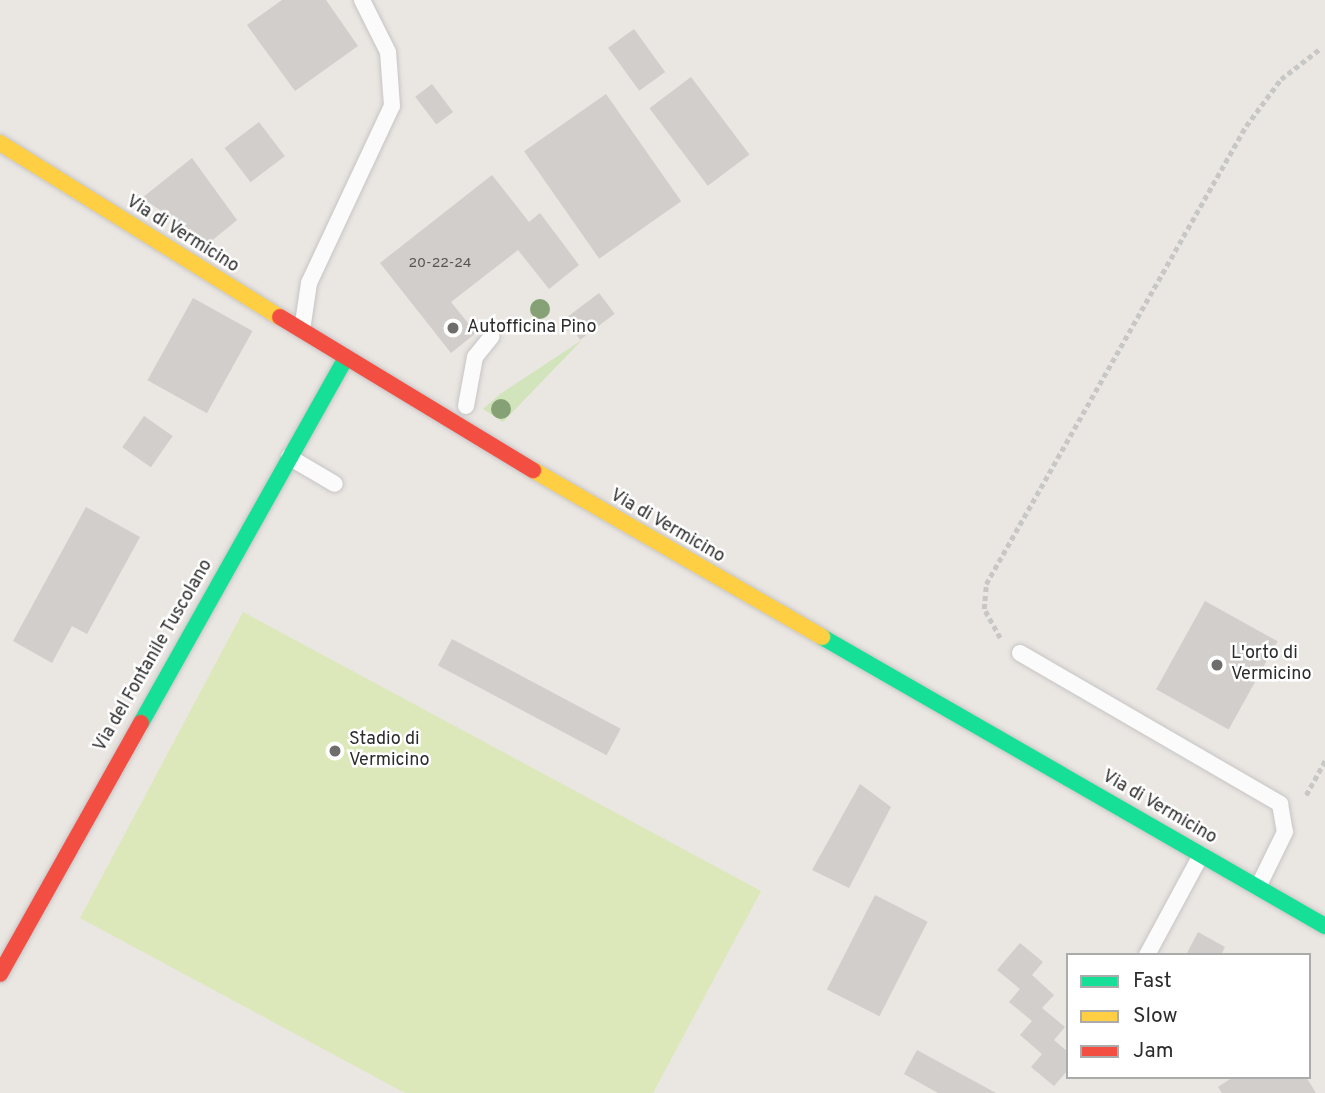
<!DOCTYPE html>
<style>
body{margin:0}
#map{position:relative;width:1325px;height:1093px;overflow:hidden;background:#eae6e2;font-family:Overpass,sans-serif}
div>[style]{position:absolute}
.green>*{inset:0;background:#d1e4bc}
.pitch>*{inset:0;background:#dce8ba}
.building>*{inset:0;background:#d1cecb;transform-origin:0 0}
.path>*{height:4.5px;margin-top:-2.25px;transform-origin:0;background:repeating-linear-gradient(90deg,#c7c7c6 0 5px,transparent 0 8.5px)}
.roads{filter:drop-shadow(0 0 2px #c6c5c5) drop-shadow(0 0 2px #c6c5c5)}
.lane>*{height:16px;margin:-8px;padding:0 8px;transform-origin:8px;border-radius:8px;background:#fcfbfb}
.fast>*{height:16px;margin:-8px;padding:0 8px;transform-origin:8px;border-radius:8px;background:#16e098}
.slow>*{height:16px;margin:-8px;padding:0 8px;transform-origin:8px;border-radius:8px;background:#ffcf43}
.jam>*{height:16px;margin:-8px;padding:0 8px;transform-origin:8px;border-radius:8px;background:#f24e42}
.trees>*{width:20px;height:20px;margin:-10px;border-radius:50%;background:#86a175}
.dots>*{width:19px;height:19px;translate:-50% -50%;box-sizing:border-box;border:4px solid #fff;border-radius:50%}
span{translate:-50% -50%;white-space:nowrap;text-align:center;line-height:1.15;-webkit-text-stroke:5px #fff;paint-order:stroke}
.number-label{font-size:14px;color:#565554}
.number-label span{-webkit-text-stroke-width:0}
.street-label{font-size:18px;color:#2c2c2c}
.poi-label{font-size:18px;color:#2c2c2c}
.left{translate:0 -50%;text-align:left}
.legend{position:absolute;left:1066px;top:953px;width:245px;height:126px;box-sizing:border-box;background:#fff;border:2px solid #ababab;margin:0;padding:9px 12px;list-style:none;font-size:21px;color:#2c2c2c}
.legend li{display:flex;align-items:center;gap:14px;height:35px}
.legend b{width:35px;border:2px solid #ababab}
</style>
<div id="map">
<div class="green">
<div style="clip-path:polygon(582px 340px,503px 422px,483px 409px,500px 394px)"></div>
</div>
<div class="pitch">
<div style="clip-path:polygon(243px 612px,761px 891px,653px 1093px,405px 1093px,80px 918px)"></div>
</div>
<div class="building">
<div style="clip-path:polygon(282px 0,326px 0,358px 46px,295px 91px,247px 25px)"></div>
<div style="left:634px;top:29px;width:53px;height:32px;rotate:54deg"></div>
<div style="left:691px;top:77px;width:97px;height:52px;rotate:53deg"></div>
<div style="left:432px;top:84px;width:35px;height:21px;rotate:53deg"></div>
<div style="left:606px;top:94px;width:131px;height:100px;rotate:55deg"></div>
<div style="left:259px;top:122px;width:43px;height:43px;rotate:53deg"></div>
<div style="clip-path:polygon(192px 158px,237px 220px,209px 243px,142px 198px)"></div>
<div style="clip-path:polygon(492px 175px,529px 222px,540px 213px,579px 265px,549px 289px,518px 250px,451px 302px,476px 333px,451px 353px,380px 263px)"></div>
<div style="left:599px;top:293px;width:26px;height:43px;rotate:53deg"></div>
<div style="left:193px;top:298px;width:68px;height:94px;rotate:29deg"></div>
<div style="left:144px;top:416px;width:35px;height:38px;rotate:35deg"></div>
<div style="clip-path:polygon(86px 507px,140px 537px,87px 634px,72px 626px,52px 663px,13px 641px)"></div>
<div style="left:1205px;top:601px;width:83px;height:101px;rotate:29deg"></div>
<div style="left:452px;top:639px;width:191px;height:30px;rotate:28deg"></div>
<div style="clip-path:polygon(860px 784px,891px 807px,849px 888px,812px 870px)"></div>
<div style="left:875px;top:895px;width:59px;height:106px;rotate:27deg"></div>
<div style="clip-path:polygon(1198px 932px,1225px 947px,1221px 955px,1186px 955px)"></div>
<div style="clip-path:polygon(1020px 943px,1043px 962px,1032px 975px,1054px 995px,1042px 1008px,1065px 1027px,1054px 1040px,1068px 1052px,1068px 1070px,1054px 1086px,1031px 1067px,1042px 1054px,1020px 1035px,1032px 1021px,1009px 1002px,1020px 989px,997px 970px)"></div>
<div style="clip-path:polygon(917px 1050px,996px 1093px,938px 1093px,904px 1074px)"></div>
<div style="clip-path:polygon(1233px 1077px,1306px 1077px,1316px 1093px,1222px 1093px,1218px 1087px)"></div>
</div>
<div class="path">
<div style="left:1000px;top:638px;width:33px;rotate:-119deg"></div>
<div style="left:984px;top:609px;width:25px;rotate:-85deg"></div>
<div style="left:986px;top:584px;width:527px;rotate:-60.42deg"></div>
<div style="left:1246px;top:126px;width:59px;rotate:-53.3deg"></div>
<div style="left:1281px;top:79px;width:51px;rotate:-37.8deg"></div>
<div style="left:1306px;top:795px;width:39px;rotate:-61deg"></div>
</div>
<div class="roads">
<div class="lane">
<div style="left:302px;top:330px;width:48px;rotate:-81.5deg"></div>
<div style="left:309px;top:283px;width:195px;rotate:-64.9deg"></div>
<div style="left:392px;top:106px;width:54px;rotate:-94.2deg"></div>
<div style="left:388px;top:52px;width:58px;rotate:-116.6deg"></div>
<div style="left:466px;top:406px;width:50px;rotate:-79.6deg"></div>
<div style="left:475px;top:357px;width:26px;rotate:-51deg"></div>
<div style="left:289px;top:457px;width:53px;rotate:30.4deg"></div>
<div style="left:1020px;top:653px;width:301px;rotate:30.1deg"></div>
<div style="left:1280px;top:804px;width:28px;rotate:80deg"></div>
<div style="left:1285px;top:832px;width:61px;rotate:116.1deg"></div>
<div style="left:1147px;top:955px;width:114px;rotate:-61.6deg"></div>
</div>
<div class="fast">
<div style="left:822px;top:637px;width:580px;rotate:29.88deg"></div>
<div style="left:141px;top:723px;width:417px;rotate:-60.7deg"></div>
</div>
<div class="slow">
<div style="left:0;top:143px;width:330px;rotate:31.9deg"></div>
<div style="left:533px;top:470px;width:334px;rotate:30deg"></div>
</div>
<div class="jam">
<div style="left:280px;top:317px;width:296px;rotate:31.2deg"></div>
<div style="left:0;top:974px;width:288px;rotate:-60.7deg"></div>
</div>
</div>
<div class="trees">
<div style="left:540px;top:309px"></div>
<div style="left:501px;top:409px"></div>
</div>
<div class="dots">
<div style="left:453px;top:328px;background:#6e6d6c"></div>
<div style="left:1217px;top:665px;background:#6e6d6c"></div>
<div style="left:335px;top:751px;background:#6e6d6c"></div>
</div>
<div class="number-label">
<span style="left:440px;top:264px">20-22-24</span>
</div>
<div class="street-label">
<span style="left:182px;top:235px;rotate:32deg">Via di Vermicino</span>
<span style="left:667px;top:527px;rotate:30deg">Via di Vermicino</span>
<span style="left:154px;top:656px;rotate:-60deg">Via del Fontanile Tuscolano</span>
<span style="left:1159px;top:808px;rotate:30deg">Via di Vermicino</span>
</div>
<div class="poi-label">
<span class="left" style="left:467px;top:328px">Autofficina Pino</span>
<span class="left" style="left:1231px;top:665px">L'orto di<br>Vermicino</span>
<span class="left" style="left:349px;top:751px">Stadio di<br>Vermicino</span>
</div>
<ul class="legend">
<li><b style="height:9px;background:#16e098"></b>Fast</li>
<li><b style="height:9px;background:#ffcf43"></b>Slow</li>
<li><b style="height:9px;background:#f24e42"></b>Jam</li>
</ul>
</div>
